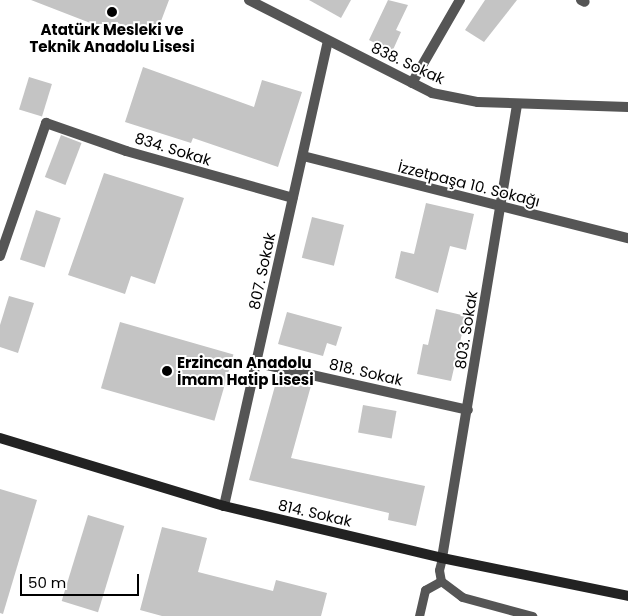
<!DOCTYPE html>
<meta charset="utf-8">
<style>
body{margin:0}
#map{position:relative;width:628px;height:616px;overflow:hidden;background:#fff;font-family:Poppins,sans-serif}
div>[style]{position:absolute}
.building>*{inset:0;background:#c4c4c4;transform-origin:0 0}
.lane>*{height:9px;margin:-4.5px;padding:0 4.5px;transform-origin:4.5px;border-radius:4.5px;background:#555}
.street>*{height:10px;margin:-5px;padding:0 5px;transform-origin:5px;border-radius:5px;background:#555}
.secondary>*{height:10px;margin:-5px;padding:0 5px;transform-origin:5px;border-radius:5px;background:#222}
.dots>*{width:14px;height:14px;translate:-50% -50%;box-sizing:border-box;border:2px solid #fff;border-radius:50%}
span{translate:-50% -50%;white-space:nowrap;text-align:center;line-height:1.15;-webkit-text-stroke:4px #fff;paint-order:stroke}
.poi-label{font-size:15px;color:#000;font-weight:700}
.left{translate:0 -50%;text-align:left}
.street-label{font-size:15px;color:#000}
.scale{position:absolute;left:20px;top:574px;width:119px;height:22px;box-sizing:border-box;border:2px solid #000;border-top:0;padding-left:6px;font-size:15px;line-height:18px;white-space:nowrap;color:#000;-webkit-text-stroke:4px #fff;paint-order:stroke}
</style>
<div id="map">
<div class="building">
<div style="clip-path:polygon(31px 0,169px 0,155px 37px,115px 22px,111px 31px)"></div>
<div style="clip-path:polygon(309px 0,351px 0,341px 18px)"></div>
<div style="clip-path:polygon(388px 0,408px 5px,396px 30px,401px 32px,392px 52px,369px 40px)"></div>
<div style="clip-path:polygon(485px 0,517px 0,484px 42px,465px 30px)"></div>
<div style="clip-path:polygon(143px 67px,254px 107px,262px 80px,302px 92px,278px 167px,193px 138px,191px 143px,125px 122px)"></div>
<div style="left:29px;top:77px;width:24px;height:34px;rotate:17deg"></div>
<div style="left:61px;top:135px;width:22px;height:45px;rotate:21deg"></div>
<div style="clip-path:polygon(104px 173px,184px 198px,155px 284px,131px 276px,125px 294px,68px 275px)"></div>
<div style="clip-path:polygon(426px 203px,474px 214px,466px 250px,450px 246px,438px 293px,395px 278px,401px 251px,414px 254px)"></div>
<div style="left:36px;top:210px;width:26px;height:52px;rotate:18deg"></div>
<div style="left:312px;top:217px;width:33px;height:42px;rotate:14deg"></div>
<div style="clip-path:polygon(9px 296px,34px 303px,18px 353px,0 347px,0 325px)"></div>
<div style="clip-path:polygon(436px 309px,466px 316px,451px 381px,417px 374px,423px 344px,428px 345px)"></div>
<div style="clip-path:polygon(287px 312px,342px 327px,336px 346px,327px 343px,323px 356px,278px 344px)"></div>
<div style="left:120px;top:322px;width:118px;height:69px;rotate:16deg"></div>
<div style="clip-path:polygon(278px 375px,312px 382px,291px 458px,425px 486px,416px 526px,388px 520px,389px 513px,249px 480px)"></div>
<div style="left:363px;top:405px;width:34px;height:28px;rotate:10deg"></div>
<div style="clip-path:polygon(0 489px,37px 500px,3px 614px,0 613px)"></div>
<div style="left:88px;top:515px;width:38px;height:90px;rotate:17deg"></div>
<div style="clip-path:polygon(162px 527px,207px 538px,198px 572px,273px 591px,276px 580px,327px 593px,321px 616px,162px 616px,140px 610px)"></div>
</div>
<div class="lane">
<div style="left:442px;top:558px;width:12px;rotate:104deg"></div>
<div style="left:439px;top:570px;width:11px;rotate:80deg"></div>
<div style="left:441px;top:581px;width:26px;rotate:37deg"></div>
<div style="left:462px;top:597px;width:73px;rotate:15.2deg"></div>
<div style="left:419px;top:616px;width:27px;rotate:-77deg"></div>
<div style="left:425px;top:590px;width:18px;rotate:-29deg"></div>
</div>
<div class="street">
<div style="left:249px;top:0;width:205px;rotate:26.9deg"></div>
<div style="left:432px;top:93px;width:47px;rotate:11.1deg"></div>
<div style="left:478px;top:102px;width:150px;rotate:1.9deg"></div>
<div style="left:581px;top:0;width:4px;rotate:27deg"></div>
<div style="left:412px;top:83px;width:96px;rotate:-60deg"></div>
<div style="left:303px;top:156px;width:335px;rotate:14.2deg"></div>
<div style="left:0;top:256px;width:141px;rotate:-70.9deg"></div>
<div style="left:46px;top:123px;width:85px;rotate:19.3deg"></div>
<div style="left:126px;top:151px;width:173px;rotate:15.7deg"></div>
<div style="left:258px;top:363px;width:215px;rotate:12.6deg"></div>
<div style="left:224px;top:506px;width:476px;rotate:-77.4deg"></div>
<div style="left:442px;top:558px;width:459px;rotate:-80.6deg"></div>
</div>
<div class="secondary">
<div style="left:0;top:438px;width:234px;rotate:16.9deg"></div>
<div style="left:224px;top:506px;width:224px;rotate:13.4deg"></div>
<div style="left:442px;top:558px;width:190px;rotate:11.5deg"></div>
</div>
<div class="dots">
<div style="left:112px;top:12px;background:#000"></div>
<div style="left:167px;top:371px;background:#000"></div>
</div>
<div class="poi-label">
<span style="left:112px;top:38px">Atatürk Mesleki ve<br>Teknik Anadolu Lisesi</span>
<span class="left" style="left:177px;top:371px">Erzincan Anadolu<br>İmam Hatip Lisesi</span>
</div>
<div class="street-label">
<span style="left:408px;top:63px;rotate:25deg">838. Sokak</span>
<span style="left:173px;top:149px;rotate:17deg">834. Sokak</span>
<span style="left:469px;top:184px;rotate:14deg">İzzetpaşa 10. Sokağı</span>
<span style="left:262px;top:271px;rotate:-78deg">807. Sokak</span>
<span style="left:466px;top:330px;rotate:-81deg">803. Sokak</span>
<span style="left:366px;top:372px;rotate:13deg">818. Sokak</span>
<span style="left:315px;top:513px;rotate:13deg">814. Sokak</span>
</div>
<div class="scale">50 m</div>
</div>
